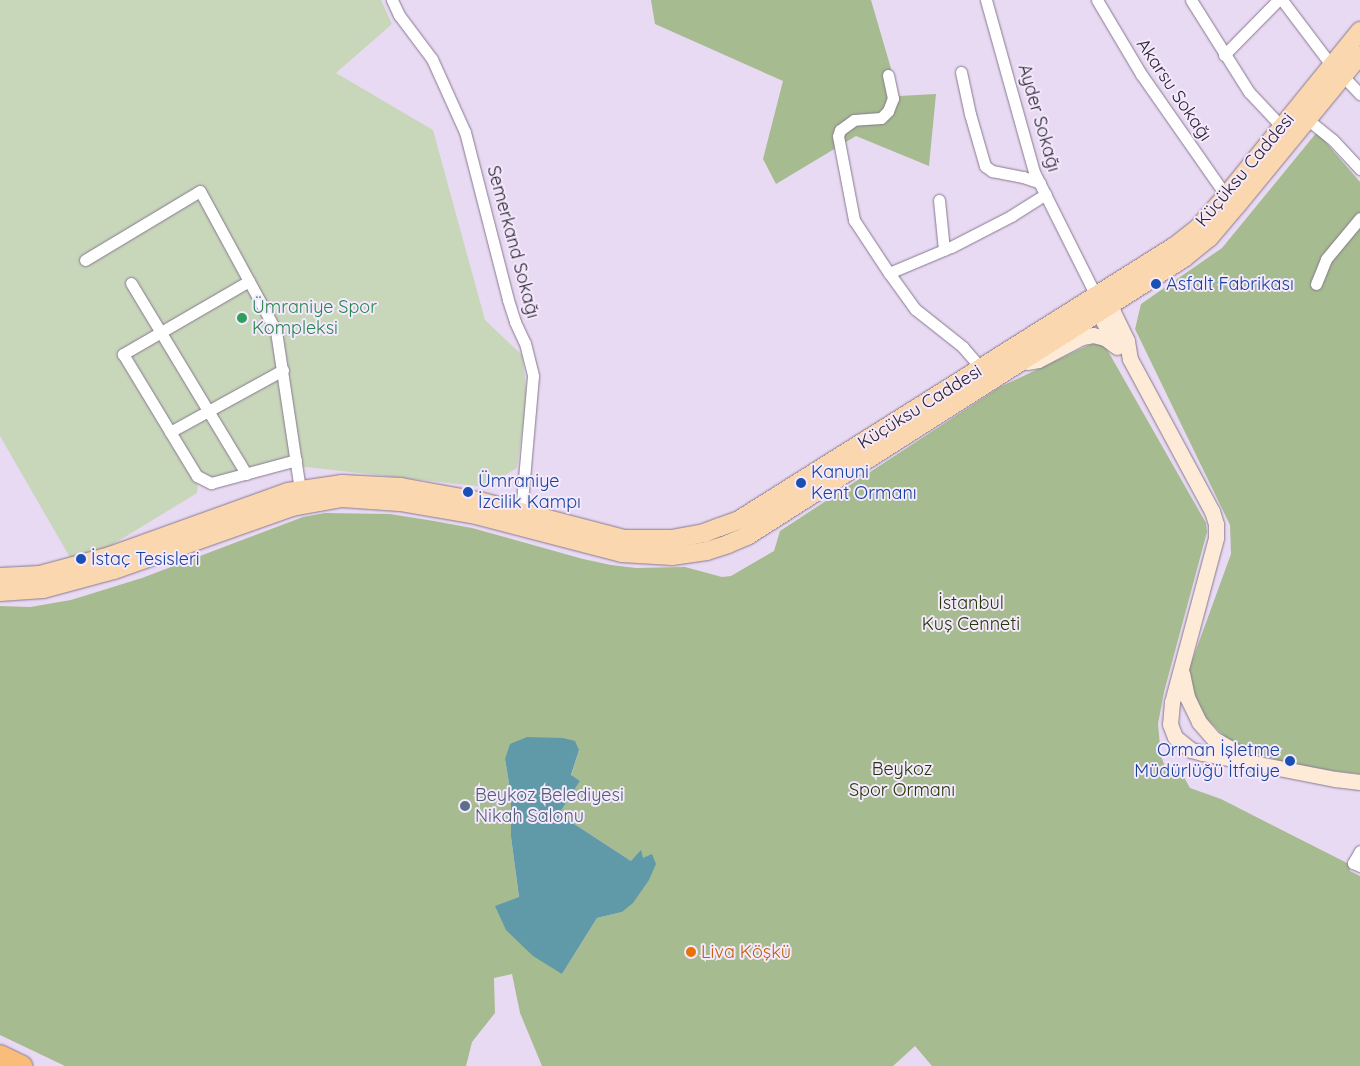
<!DOCTYPE html>
<meta charset="utf-8">
<style>
body{margin:0}
#map{position:relative;width:1360px;height:1066px;overflow:hidden;background:#e9daf3;font-family:Quicksand,sans-serif}
div>[style]{position:absolute}
.green>*{inset:0;background:#c8d6ba}
.forest>*{inset:0;background:#a6bb8f}
.water>*{inset:0;background:#609aa9}
.roads{filter:drop-shadow(0 0 1px #86798f) drop-shadow(0 0 1px #86798f)}
.street>*{height:11px;margin:-5.5px;padding:0 5.5px;transform-origin:5.5px;border-radius:5.5px;background:#fff}
.secondary>*{height:15px;margin:-7.5px;padding:0 7.5px;transform-origin:7.5px;border-radius:7.5px;background:#fdebd7}
.primary>*{height:18px;margin:-9px;padding:0 9px;transform-origin:9px;border-radius:9px;background:#fbd7af}
.highway>*{height:20px;margin:-10px;padding:0 10px;transform-origin:10px;border-radius:10px;background:#f9bc79}
.dots>*{width:14px;height:14px;translate:-50% -50%;box-sizing:border-box;border:2px solid #f4e9fd;border-radius:50%}
span{translate:-50% -50%;white-space:nowrap;text-align:center;line-height:1.15;-webkit-text-stroke:4px #f4e9fd;paint-order:stroke}
.street-label{font-size:18px;color:#27222b}
.transit-label{font-size:18px;color:#164399}
.left{translate:0 -50%;text-align:left}
.right{translate:-100% -50%;text-align:right}
.leisure-label{font-size:18px;color:#27864d}
.park-label{font-size:18px;color:#243705}
.service-label{font-size:18px;color:#4e5e75}
.food-label{font-size:18px;color:#c56008}
</style>
<div id="map">
<div class="green">
<div style="clip-path:polygon(0 0,381px 0,392px 24px,336px 73px,433px 130px,485px 320px,522px 355px,527px 395px,517px 468px,485px 487px,297px 466px,212px 489px,198px 482px,197px 493px,97px 554px,72px 561px,0 436px)"></div>
</div>
<div class="forest">
<div style="clip-path:polygon(651px 0,871px 0,899px 96px,936px 94px,929px 166px,856px 136px,776px 184px,763px 159px,783px 81px,655px 24px)"></div>
<div style="clip-path:polygon(1317px 132px,1360px 182px,1360px 774px,1301px 767px,1235px 747px,1198px 710px,1188px 672px,1231px 554px,1230px 525px,1135px 329px,1141px 304px,1222px 248px)"></div>
<div style="clip-path:polygon(evenodd,1093px 343px,1103px 344px,1109px 353px,1206px 523px,1207px 532px,1164px 692px,1158px 724px,1161px 756px,1167px 772px,1180px 770px,1190px 788px,1221px 799px,1349px 864px,1350px 871px,1360px 876px,1360px 1066px,932px 1066px,915px 1046px,893px 1066px,542px 1066px,520px 1013px,512px 974px,494px 978px,495px 1013px,472px 1042px,466px 1066px,65px 1066px,0 1035px,0 606px,30px 607px,71px 600px,142px 578px,303px 517px,325px 513px,390px 514px,434px 521px,472px 528px,583px 559px,611px 565px,636px 568px,685px 567px,722px 577px,731px 576px,774px 551px,780px 531px,1000px 387px,1093px 343px,579px 750px,571px 776px,580px 781px,559px 814px,631px 861px,643px 859px,622px 912px,597px 918px,562px 974px,496px 906px,519px 898px,511px 837px,511px 795px,505px 759px,579px 750px)"></div>
</div>
<div class="water">
<div style="clip-path:polygon(527px 737px,563px 738px,575px 741px,579px 750px,571px 775px,580px 781px,559px 814px,631px 861px,641px 850px,643px 858px,652px 854px,656px 864px,649px 880px,633px 903px,622px 912px,597px 918px,562px 974px,533px 956px,506px 930px,495px 906px,519px 897px,511px 837px,511px 795px,505px 759px,510px 744px)"></div>
</div>
<div class="roads">
<div class="street">
<div style="left:392px;top:0;width:17px;rotate:65deg"></div>
<div style="left:399px;top:15px;width:55px;rotate:53.1deg"></div>
<div style="left:432px;top:59px;width:80px;rotate:65.7deg"></div>
<div style="left:465px;top:132px;width:173px;rotate:75.6deg"></div>
<div style="left:508px;top:300px;width:23px;rotate:72deg"></div>
<div style="left:515px;top:322px;width:23px;rotate:65deg"></div>
<div style="left:525px;top:343px;width:34px;rotate:76deg"></div>
<div style="left:533px;top:376px;width:137px;rotate:95deg"></div>
<div style="left:986px;top:0;width:179px;rotate:74.4deg"></div>
<div style="left:1034px;top:172px;width:139px;rotate:63.4deg"></div>
<div style="left:1097px;top:0;width:86px;rotate:59.3deg"></div>
<div style="left:1141px;top:74px;width:149px;rotate:55.1deg"></div>
<div style="left:1191px;top:0;width:109px;rotate:57.8deg"></div>
<div style="left:1249px;top:92px;width:48px;rotate:46.7deg"></div>
<div style="left:1282px;top:0;width:83px;rotate:52.9deg"></div>
<div style="left:1224px;top:55px;width:77px;rotate:-45.5deg"></div>
<div style="left:961px;top:72px;width:43px;rotate:77.9deg"></div>
<div style="left:970px;top:114px;width:54px;rotate:73.9deg"></div>
<div style="left:985px;top:166px;width:9px;rotate:36deg"></div>
<div style="left:992px;top:171px;width:32px;rotate:11deg"></div>
<div style="left:1023px;top:177px;width:18px;rotate:19deg"></div>
<div style="left:888px;top:75px;width:24px;rotate:78deg"></div>
<div style="left:893px;top:98px;width:14px;rotate:111deg"></div>
<div style="left:888px;top:111px;width:10px;rotate:135deg"></div>
<div style="left:881px;top:118px;width:27px;rotate:176deg"></div>
<div style="left:854px;top:120px;width:17px;rotate:144deg"></div>
<div style="left:840px;top:130px;width:6px;rotate:108deg"></div>
<div style="left:838px;top:136px;width:86px;rotate:79.2deg"></div>
<div style="left:854px;top:220px;width:64px;rotate:56.6deg"></div>
<div style="left:1343px;top:76px;width:25px;rotate:47deg"></div>
<div style="left:1307px;top:119px;width:33px;rotate:39deg"></div>
<div style="left:1333px;top:140px;width:40px;rotate:47deg"></div>
<div style="left:939px;top:200px;width:50px;rotate:84.3deg"></div>
<div style="left:85px;top:260px;width:134px;rotate:-31deg"></div>
<div style="left:200px;top:191px;width:159px;rotate:61.5deg"></div>
<div style="left:276px;top:331px;width:161px;rotate:81.4deg"></div>
<div style="left:249px;top:281px;width:146px;rotate:149.9deg"></div>
<div style="left:123px;top:354px;width:143px;rotate:58.8deg"></div>
<div style="left:197px;top:476px;width:16px;rotate:27deg"></div>
<div style="left:211px;top:483px;width:88px;rotate:-15.1deg"></div>
<div style="left:131px;top:283px;width:223px;rotate:58.9deg"></div>
<div style="left:1316px;top:284px;width:27px;rotate:-68deg"></div>
<div style="left:1326px;top:259px;width:53px;rotate:-50.3deg"></div>
<div style="left:981px;top:368px;width:28px;rotate:-131deg"></div>
<div style="left:963px;top:347px;width:61px;rotate:-141.6deg"></div>
<div style="left:915px;top:309px;width:44px;rotate:-125.8deg"></div>
<div style="left:889px;top:273px;width:67px;rotate:-22.8deg"></div>
<div style="left:951px;top:247px;width:68px;rotate:-27.3deg"></div>
<div style="left:1011px;top:216px;width:41px;rotate:-32.2deg"></div>
<div style="left:170px;top:432px;width:129px;rotate:-28.8deg"></div>
<div style="left:1360px;top:851px;width:14px;rotate:120deg"></div>
<div style="left:1353px;top:863px;width:8px;rotate:23deg"></div>
</div>
<div class="secondary">
<div style="left:1099px;top:301px;width:8px;rotate:60deg"></div>
<div style="left:1103px;top:308px;width:11px;rotate:95deg"></div>
<div style="left:1102px;top:319px;width:27px;rotate:62deg"></div>
<div style="left:1103px;top:308px;width:11px;rotate:22deg"></div>
<div style="left:1113px;top:312px;width:32px;rotate:64deg"></div>
<div style="left:1127px;top:341px;width:18px;rotate:81deg"></div>
<div style="left:1130px;top:359px;width:173px;rotate:61.7deg"></div>
<div style="left:1212px;top:511px;width:14px;rotate:73deg"></div>
<div style="left:1216px;top:524px;width:14px;rotate:90deg"></div>
<div style="left:1216px;top:538px;width:170px;rotate:105deg"></div>
<div style="left:1172px;top:702px;width:22px;rotate:95deg"></div>
<div style="left:1170px;top:724px;width:14px;rotate:69deg"></div>
<div style="left:1175px;top:737px;width:21px;rotate:39deg"></div>
<div style="left:1191px;top:750px;width:11px;rotate:15deg"></div>
<div style="left:1202px;top:753px;width:136px;rotate:11.1deg"></div>
<div style="left:1335px;top:779px;width:25px;rotate:7deg"></div>
<div style="left:1028px;top:362px;width:10px;rotate:-11deg"></div>
<div style="left:1038px;top:360px;width:50px;rotate:-27.6deg"></div>
<div style="left:1082px;top:337px;width:11px;rotate:-10deg"></div>
<div style="left:1093px;top:335px;width:12px;rotate:14deg"></div>
<div style="left:1105px;top:338px;width:15px;rotate:37deg"></div>
<div style="left:1182px;top:673px;width:25px;rotate:78deg"></div>
<div style="left:1187px;top:697px;width:28px;rotate:64deg"></div>
<div style="left:1199px;top:722px;width:23px;rotate:49deg"></div>
<div style="left:1214px;top:739px;width:34px;rotate:30deg"></div>
</div>
<div class="primary">
<div style="left:0;top:577px;width:40px;rotate:-2.9deg"></div>
<div style="left:40px;top:575px;width:73px;rotate:-15.2deg"></div>
<div style="left:110px;top:556px;width:189px;rotate:-19.8deg"></div>
<div style="left:288px;top:492px;width:55px;rotate:-8.4deg"></div>
<div style="left:342px;top:484px;width:59px;rotate:2.9deg"></div>
<div style="left:401px;top:487px;width:79px;rotate:10.2deg"></div>
<div style="left:479px;top:501px;width:150px;rotate:14.7deg"></div>
<div style="left:624px;top:539px;width:47px"></div>
<div style="left:671px;top:539px;width:34px;rotate:-10deg"></div>
<div style="left:704px;top:533px;width:17px;rotate:-21deg"></div>
<div style="left:720px;top:527px;width:20px;rotate:-20deg"></div>
<div style="left:739px;top:520px;width:515px;rotate:-32.15deg"></div>
<div style="left:1175px;top:246px;width:31px;rotate:-38deg"></div>
<div style="left:1199px;top:227px;width:41px;rotate:-48.9deg"></div>
<div style="left:1226px;top:196px;width:213px;rotate:-50.9deg"></div>
<div style="left:0;top:592px;width:43px;rotate:-4deg"></div>
<div style="left:43px;top:589px;width:73px;rotate:-15deg"></div>
<div style="left:114px;top:570px;width:189px;rotate:-19.5deg"></div>
<div style="left:292px;top:507px;width:51px;rotate:-10.2deg"></div>
<div style="left:342px;top:498px;width:58px;rotate:3.9deg"></div>
<div style="left:400px;top:502px;width:77px;rotate:9.7deg"></div>
<div style="left:476px;top:515px;width:151px;rotate:14.6deg"></div>
<div style="left:622px;top:553px;width:50px;rotate:3.4deg"></div>
<div style="left:672px;top:556px;width:35px;rotate:-8deg"></div>
<div style="left:707px;top:551px;width:22px;rotate:-18deg"></div>
<div style="left:728px;top:544px;width:21px;rotate:-23deg"></div>
<div style="left:747px;top:536px;width:518px;rotate:-32.46deg"></div>
<div style="left:1184px;top:258px;width:32px;rotate:-39deg"></div>
<div style="left:1209px;top:238px;width:43px;rotate:-49.7deg"></div>
<div style="left:1237px;top:205px;width:194px;rotate:-50.6deg"></div>
</div>
<div class="highway">
<div style="left:0;top:1055px;width:25px;rotate:26deg"></div>
</div>
</div>
<div class="dots">
<div style="left:1156px;top:284px;background:#1a4fb4"></div>
<div style="left:242px;top:318px;background:#2e9e5b"></div>
<div style="left:801px;top:483px;background:#1a4fb4"></div>
<div style="left:468px;top:492px;background:#1a4fb4"></div>
<div style="left:81px;top:559px;background:#1a4fb4"></div>
<div style="left:1290px;top:761px;background:#1a4fb4"></div>
<div style="left:465px;top:806px;background:#5c6f8a"></div>
<div style="left:691px;top:952px;background:#e8710a"></div>
</div>
<div class="street-label">
<span style="left:1174px;top:90px;rotate:56deg">Akarsu Sokağı</span>
<span style="left:1039px;top:118px;rotate:74deg">Ayder Sokağı</span>
<span style="left:1245px;top:170px;rotate:-50deg">Küçüksu Caddesi</span>
<span style="left:513px;top:242px;rotate:75deg">Semerkand Sokağı</span>
<span style="left:920px;top:407px;rotate:-32deg">Küçüksu Caddesi</span>
</div>
<div class="transit-label">
<span class="left" style="left:1166px;top:284px">Asfalt Fabrikası</span>
<span class="left" style="left:811px;top:483px">Kanuni<br>Kent Ormanı</span>
<span class="left" style="left:478px;top:492px">Ümraniye<br>İzcilik Kampı</span>
<span class="left" style="left:91px;top:559px">İstaç Tesisleri</span>
<span class="right" style="left:1280px;top:761px">Orman İşletme<br>Müdürlüğü İtfaiye</span>
</div>
<div class="leisure-label">
<span class="left" style="left:252px;top:318px">Ümraniye Spor<br>Kompleksi</span>
</div>
<div class="park-label">
<span style="left:971px;top:614px">İstanbul<br>Kuş Cenneti</span>
<span style="left:902px;top:780px">Beykoz<br>Spor Ormanı</span>
</div>
<div class="service-label">
<span class="left" style="left:475px;top:806px">Beykoz Belediyesi<br>Nikah Salonu</span>
</div>
<div class="food-label">
<span class="left" style="left:701px;top:952px">Liva Köşkü</span>
</div>
</div>
